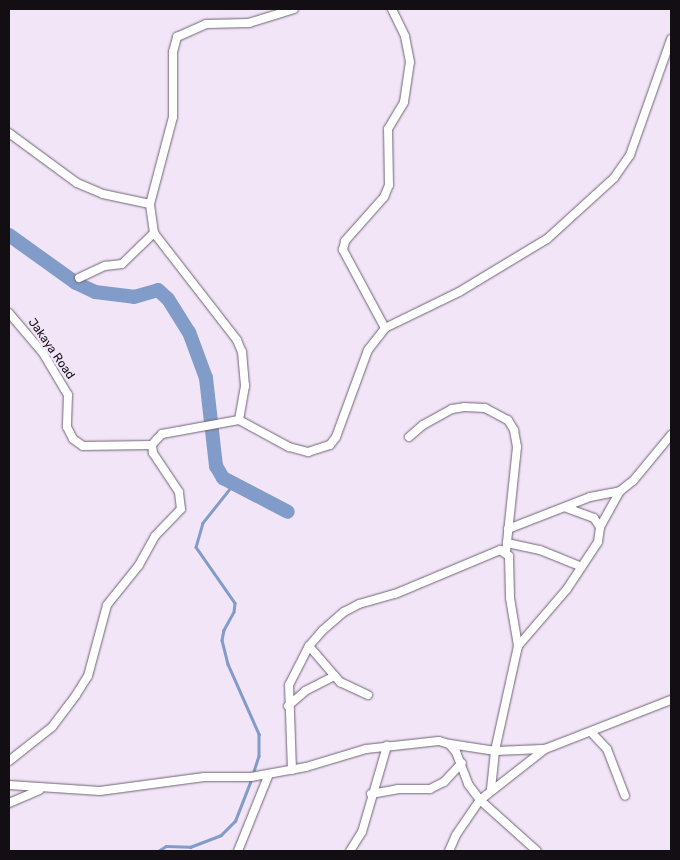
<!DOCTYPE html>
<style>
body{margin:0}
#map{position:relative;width:680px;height:860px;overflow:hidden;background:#f2e5f8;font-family:Rubik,sans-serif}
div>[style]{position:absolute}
.stream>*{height:2.5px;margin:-1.25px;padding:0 1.25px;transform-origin:1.25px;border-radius:1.25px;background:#829cc9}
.river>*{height:14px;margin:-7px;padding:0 7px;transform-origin:7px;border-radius:7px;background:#829cc9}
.roads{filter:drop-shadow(0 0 1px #6e6373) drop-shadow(0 0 1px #6e6373)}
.street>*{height:8px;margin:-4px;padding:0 4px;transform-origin:4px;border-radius:4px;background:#fff}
span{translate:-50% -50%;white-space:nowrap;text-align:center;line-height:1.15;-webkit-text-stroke:5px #f2e5f8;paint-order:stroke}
.street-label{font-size:12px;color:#120e14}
.frame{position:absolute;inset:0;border:10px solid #120e14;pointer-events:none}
</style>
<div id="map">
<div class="stream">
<div style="left:234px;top:484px;width:50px;rotate:128.5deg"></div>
<div style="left:203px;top:523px;width:25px;rotate:106deg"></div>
<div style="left:196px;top:547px;width:68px;rotate:55.1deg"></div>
<div style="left:235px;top:603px;width:9px;rotate:96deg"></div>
<div style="left:234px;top:612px;width:21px;rotate:119deg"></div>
<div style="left:224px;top:630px;width:10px;rotate:101deg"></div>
<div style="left:222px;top:640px;width:25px;rotate:76deg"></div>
<div style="left:228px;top:664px;width:77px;rotate:66.1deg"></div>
<div style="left:259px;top:734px;width:22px;rotate:90deg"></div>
<div style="left:259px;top:756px;width:19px;rotate:108deg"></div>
<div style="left:158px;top:851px;width:9px;rotate:-32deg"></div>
<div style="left:166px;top:846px;width:24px;rotate:2deg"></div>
<div style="left:190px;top:847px;width:33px;rotate:-21deg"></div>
<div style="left:221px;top:835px;width:20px;rotate:-45deg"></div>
<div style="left:235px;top:821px;width:44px;rotate:-68.7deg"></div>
</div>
<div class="river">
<div style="left:9px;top:235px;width:82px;rotate:35.6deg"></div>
<div style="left:76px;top:283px;width:21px;rotate:25deg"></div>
<div style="left:95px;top:292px;width:39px;rotate:7deg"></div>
<div style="left:134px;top:297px;width:25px;rotate:-16deg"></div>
<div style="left:158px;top:290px;width:13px;rotate:42deg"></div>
<div style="left:168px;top:299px;width:39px;rotate:58deg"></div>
<div style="left:189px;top:332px;width:49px;rotate:69.7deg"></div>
<div style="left:206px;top:378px;width:89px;rotate:83.5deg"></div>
<div style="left:216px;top:466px;width:14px;rotate:60deg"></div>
<div style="left:223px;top:478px;width:73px;rotate:27.6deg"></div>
</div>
<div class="roads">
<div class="street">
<div style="left:9px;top:133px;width:84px;rotate:36.3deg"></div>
<div style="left:77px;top:183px;width:28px;rotate:23deg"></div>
<div style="left:103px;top:194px;width:48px;rotate:12deg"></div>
<div style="left:79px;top:278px;width:29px;rotate:-25deg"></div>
<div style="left:105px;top:266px;width:17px;rotate:-7deg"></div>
<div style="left:122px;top:264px;width:45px;rotate:-44.1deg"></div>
<div style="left:9px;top:313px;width:52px;rotate:49.6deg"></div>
<div style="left:43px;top:353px;width:49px;rotate:59.2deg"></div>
<div style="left:68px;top:395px;width:32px;rotate:92deg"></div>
<div style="left:67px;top:427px;width:13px;rotate:63deg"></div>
<div style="left:73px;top:439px;width:12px;rotate:35deg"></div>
<div style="left:83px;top:446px;width:69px;rotate:-0.8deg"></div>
<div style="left:385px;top:328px;width:89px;rotate:-118.3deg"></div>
<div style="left:343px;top:250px;width:9px;rotate:-77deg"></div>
<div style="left:345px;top:241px;width:59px;rotate:-48.4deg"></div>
<div style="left:384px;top:197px;width:13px;rotate:-67deg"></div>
<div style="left:389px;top:185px;width:56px;rotate:-91deg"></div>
<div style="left:388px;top:129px;width:31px;rotate:-59deg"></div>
<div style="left:404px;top:102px;width:40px;rotate:-81.5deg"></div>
<div style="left:410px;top:62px;width:26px;rotate:-101deg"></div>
<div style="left:405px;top:36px;width:30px;rotate:-116deg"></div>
<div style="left:239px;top:420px;width:35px;rotate:-80deg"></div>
<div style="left:245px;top:386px;width:34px;rotate:-95deg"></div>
<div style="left:242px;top:352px;width:13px;rotate:-113deg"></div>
<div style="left:237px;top:340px;width:135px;rotate:-127.8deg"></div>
<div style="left:154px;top:233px;width:29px;rotate:-98deg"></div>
<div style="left:150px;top:204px;width:90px;rotate:-75.2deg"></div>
<div style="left:173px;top:117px;width:65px;rotate:-90deg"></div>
<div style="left:173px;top:52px;width:16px;rotate:-75deg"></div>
<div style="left:177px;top:37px;width:32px;rotate:-24deg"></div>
<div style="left:206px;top:24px;width:43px;rotate:-1.3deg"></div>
<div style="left:249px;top:23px;width:47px;rotate:-17.3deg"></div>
<div style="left:409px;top:437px;width:18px;rotate:-41deg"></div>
<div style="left:423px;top:425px;width:33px;rotate:-29deg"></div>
<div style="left:452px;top:409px;width:12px;rotate:-9deg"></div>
<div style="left:464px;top:407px;width:21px;rotate:3deg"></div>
<div style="left:485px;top:408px;width:26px;rotate:28deg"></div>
<div style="left:508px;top:420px;width:12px;rotate:59deg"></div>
<div style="left:514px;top:430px;width:17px;rotate:80deg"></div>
<div style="left:517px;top:447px;width:106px;rotate:96deg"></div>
<div style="left:600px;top:527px;width:41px;rotate:-60.9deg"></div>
<div style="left:508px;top:529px;width:88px;rotate:-21.3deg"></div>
<div style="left:590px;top:497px;width:31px;rotate:-11deg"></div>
<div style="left:620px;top:491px;width:16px;rotate:-38deg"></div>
<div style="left:633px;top:481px;width:60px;rotate:-50.4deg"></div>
<div style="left:507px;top:543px;width:34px;rotate:12deg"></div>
<div style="left:540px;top:550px;width:45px;rotate:22deg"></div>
<div style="left:309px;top:646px;width:48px;rotate:49.3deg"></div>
<div style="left:340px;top:682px;width:31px;rotate:25deg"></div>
<div style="left:518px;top:646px;width:75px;rotate:-49.3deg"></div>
<div style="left:567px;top:589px;width:56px;rotate:-56.6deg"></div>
<div style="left:598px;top:542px;width:15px;rotate:-82deg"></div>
<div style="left:600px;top:527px;width:11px;rotate:-124deg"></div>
<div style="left:594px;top:518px;width:29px;rotate:-160deg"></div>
<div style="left:288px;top:706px;width:23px;rotate:-41deg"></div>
<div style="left:305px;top:691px;width:33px;rotate:-27deg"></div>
<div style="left:591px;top:732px;width:23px;rotate:47deg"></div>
<div style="left:607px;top:749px;width:50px;rotate:69deg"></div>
<div style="left:450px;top:744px;width:46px;rotate:8.8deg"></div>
<div style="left:495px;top:751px;width:48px;rotate:-2.4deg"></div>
<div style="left:9px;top:761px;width:55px;rotate:-38.3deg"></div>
<div style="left:52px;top:727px;width:40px;rotate:-53deg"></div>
<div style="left:76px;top:695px;width:22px;rotate:-58deg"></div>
<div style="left:88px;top:676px;width:73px;rotate:-75deg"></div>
<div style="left:107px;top:605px;width:51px;rotate:-51.3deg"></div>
<div style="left:139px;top:565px;width:33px;rotate:-61deg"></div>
<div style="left:155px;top:536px;width:37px;rotate:-46deg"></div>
<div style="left:181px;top:509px;width:17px;rotate:-97deg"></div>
<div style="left:179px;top:492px;width:47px;rotate:-123.7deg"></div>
<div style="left:153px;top:453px;width:8px;rotate:-97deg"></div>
<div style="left:152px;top:445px;width:8px;rotate:-50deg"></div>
<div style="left:157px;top:439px;width:7px;rotate:-45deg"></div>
<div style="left:162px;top:434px;width:78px;rotate:-10.3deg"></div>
<div style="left:239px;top:420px;width:57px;rotate:28.4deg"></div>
<div style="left:289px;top:447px;width:20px;rotate:15deg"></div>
<div style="left:308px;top:452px;width:23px;rotate:-18deg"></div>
<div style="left:330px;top:445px;width:10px;rotate:-53deg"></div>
<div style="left:336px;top:437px;width:93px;rotate:-69.8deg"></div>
<div style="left:368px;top:350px;width:28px;rotate:-52deg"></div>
<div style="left:385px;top:328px;width:82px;rotate:-25.9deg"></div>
<div style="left:459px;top:292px;width:103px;rotate:-31.1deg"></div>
<div style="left:547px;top:239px;width:91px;rotate:-42.3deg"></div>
<div style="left:614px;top:178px;width:28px;rotate:-55deg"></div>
<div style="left:630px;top:155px;width:123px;rotate:-70.5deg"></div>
<div style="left:292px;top:770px;width:85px;rotate:-92deg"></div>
<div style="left:289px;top:685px;width:44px;rotate:-62.9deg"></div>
<div style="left:309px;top:646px;width:21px;rotate:-49deg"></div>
<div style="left:323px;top:630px;width:28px;rotate:-41deg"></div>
<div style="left:344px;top:612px;width:17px;rotate:-28deg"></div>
<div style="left:359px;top:604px;width:37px;rotate:-16deg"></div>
<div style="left:395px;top:594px;width:114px;rotate:-22.7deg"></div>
<div style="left:500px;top:550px;width:11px;rotate:34deg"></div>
<div style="left:509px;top:556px;width:42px;rotate:88.6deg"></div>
<div style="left:510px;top:598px;width:49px;rotate:80.5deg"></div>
<div style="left:518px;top:646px;width:107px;rotate:102.4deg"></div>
<div style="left:495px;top:751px;width:39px;rotate:96deg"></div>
<div style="left:9px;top:785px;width:91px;rotate:3.8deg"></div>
<div style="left:100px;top:791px;width:105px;rotate:-7.7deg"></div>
<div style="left:204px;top:777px;width:47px"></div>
<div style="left:251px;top:777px;width:56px;rotate:-10.3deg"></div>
<div style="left:306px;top:767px;width:63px;rotate:-16.7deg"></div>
<div style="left:366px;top:749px;width:73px;rotate:-6.3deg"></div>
<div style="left:439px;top:741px;width:10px;rotate:17deg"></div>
<div style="left:449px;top:744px;width:11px;rotate:49deg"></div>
<div style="left:456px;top:752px;width:34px;rotate:69deg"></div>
<div style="left:468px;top:784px;width:20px;rotate:53deg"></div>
<div style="left:480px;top:800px;width:76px;rotate:41.8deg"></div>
<div style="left:371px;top:794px;width:27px;rotate:-10deg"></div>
<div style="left:398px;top:789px;width:32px"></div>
<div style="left:430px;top:789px;width:16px;rotate:-27deg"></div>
<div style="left:444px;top:782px;width:26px;rotate:-47deg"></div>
<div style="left:9px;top:803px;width:33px;rotate:-23deg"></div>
<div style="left:238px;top:851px;width:83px;rotate:-68.1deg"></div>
<div style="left:350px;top:851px;width:22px;rotate:-58deg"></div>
<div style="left:362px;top:832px;width:90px;rotate:-73.8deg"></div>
<div style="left:449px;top:851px;width:17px;rotate:-66deg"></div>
<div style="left:456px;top:835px;width:42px;rotate:-55.6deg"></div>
<div style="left:480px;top:800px;width:83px;rotate:-38.1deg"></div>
<div style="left:545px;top:749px;width:135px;rotate:-21.3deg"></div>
</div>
</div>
<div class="street-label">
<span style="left:51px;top:349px;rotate:55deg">Jakaya Road</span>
</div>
<div class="frame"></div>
</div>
